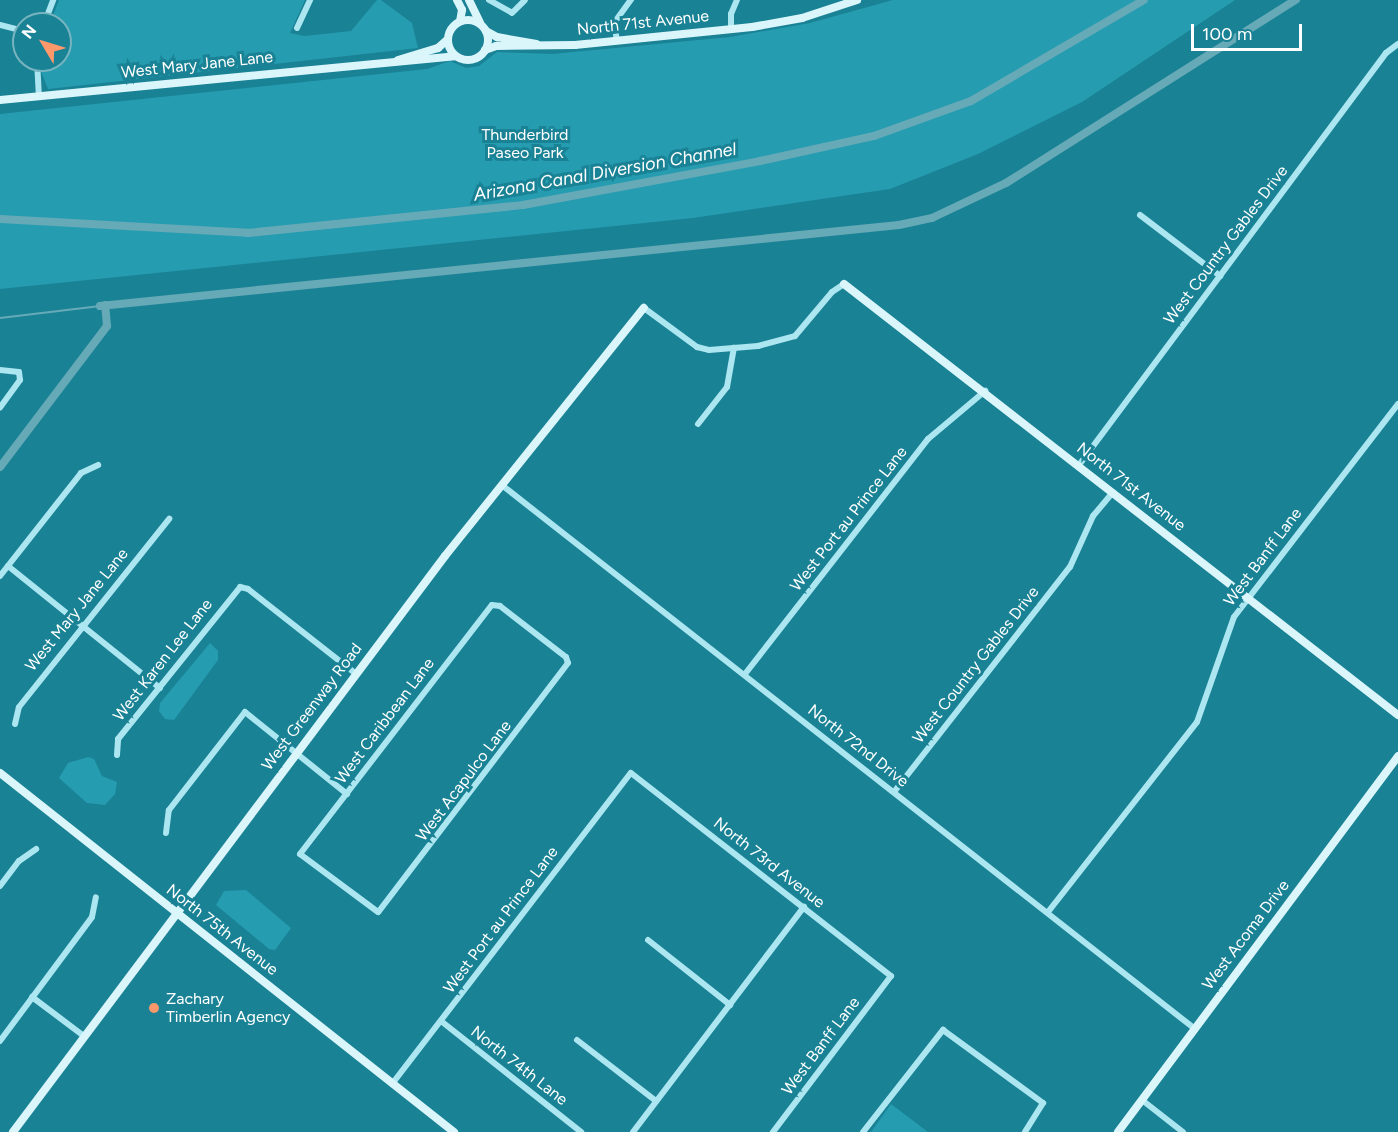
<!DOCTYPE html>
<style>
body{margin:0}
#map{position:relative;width:1398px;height:1132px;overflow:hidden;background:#1a8295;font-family:Figtree,sans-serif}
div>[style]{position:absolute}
.green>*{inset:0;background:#269cb1}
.stream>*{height:2px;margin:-1px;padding:0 1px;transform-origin:1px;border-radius:1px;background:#67aab7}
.canal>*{height:8px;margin:-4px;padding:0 4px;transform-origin:4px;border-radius:4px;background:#67aab7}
.street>*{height:6px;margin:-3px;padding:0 3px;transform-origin:3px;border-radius:3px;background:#ace6f0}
.secondary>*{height:8px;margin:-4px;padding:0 4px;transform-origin:4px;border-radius:4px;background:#daf6fb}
.secondary>.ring{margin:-4px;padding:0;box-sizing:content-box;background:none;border:8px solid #daf6fb;border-radius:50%}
.dots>*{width:16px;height:16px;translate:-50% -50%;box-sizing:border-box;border:3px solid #1a8295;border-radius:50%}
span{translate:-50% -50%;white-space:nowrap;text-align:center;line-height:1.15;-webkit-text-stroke:6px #1a8295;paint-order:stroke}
.street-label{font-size:16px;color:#fff}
.park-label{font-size:16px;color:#fff}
.poi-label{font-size:16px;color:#fff}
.left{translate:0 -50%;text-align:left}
.water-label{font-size:18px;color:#fff;font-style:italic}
.north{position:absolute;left:12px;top:12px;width:60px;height:60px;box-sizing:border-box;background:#1a8295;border:2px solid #76b4bf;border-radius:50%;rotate:308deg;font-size:16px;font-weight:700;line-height:24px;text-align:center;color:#fff}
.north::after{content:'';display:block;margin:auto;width:21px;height:27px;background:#ff986b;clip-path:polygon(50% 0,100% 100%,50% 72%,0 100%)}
.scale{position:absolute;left:1191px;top:24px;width:111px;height:27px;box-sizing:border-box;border:3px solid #fff;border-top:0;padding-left:8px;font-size:18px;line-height:21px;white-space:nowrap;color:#fff;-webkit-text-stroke:4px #1a8295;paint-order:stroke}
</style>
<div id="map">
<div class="green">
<div style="clip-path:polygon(59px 0,305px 0,290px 33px,304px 36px,351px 31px,377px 0,381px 0,412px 23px,418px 48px,48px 89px,41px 71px,42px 60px,60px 60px,60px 24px,50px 24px)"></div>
<div style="clip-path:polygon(893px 0,1235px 0,1082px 102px,978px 154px,890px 189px,693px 218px,0 289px,0 114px,427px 69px,450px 61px,466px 68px,479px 66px,497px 52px,552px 54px,730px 37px,810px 23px)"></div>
<div style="clip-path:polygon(210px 643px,218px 651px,218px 660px,174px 720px,165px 719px,159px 711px,160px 703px)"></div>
<div style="clip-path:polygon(88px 757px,94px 759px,102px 776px,117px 782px,115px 794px,105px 805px,87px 803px,59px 778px,68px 763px)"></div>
<div style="clip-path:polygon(246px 890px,291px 928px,275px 950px,269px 949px,216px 905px,224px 891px)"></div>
<div style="clip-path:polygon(891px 1104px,928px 1132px,871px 1132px)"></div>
</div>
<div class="stream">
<div style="left:0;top:318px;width:101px;rotate:-6.8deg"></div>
</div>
<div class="canal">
<div style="left:0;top:219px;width:248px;rotate:3.2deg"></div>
<div style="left:248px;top:233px;width:276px;rotate:-5.8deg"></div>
<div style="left:523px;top:205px;width:241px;rotate:-10.5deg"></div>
<div style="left:760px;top:161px;width:117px;rotate:-12.4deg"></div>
<div style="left:874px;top:136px;width:103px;rotate:-19.8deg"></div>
<div style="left:971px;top:101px;width:200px;rotate:-30.3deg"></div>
<div style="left:100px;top:306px;width:803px;rotate:-5.79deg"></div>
<div style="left:899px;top:225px;width:34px;rotate:-12deg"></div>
<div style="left:932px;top:218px;width:82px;rotate:-25.3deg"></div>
<div style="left:1006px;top:183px;width:343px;rotate:-32.3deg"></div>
<div style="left:0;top:467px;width:177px;rotate:-52.8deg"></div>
<div style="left:107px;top:326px;width:21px;rotate:-95deg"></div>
</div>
<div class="street">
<div style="left:489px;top:0;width:26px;rotate:29deg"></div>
<div style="left:512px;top:13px;width:18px;rotate:-45deg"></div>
<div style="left:44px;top:24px;width:26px;rotate:-69deg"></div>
<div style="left:0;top:25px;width:25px;rotate:14deg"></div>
<div style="left:297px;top:28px;width:31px;rotate:-65deg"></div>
<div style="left:731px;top:29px;width:15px;rotate:-90deg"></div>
<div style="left:731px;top:14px;width:15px;rotate:-67deg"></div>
<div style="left:617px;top:41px;width:18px;rotate:-99deg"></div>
<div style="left:614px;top:23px;width:29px;rotate:-54deg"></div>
<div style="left:37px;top:60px;width:36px;rotate:87deg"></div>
<div style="left:1140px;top:215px;width:101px;rotate:37.3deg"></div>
<div style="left:644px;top:308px;width:66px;rotate:36.3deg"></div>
<div style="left:697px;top:347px;width:12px;rotate:14deg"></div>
<div style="left:709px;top:350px;width:49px;rotate:-4.7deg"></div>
<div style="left:758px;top:346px;width:38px;rotate:-15deg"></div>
<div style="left:795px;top:336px;width:57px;rotate:-49.9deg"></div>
<div style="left:832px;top:292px;width:14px;rotate:-34deg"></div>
<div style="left:0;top:370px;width:19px;rotate:6deg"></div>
<div style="left:19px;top:372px;width:8px;rotate:83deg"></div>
<div style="left:20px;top:380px;width:34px;rotate:126deg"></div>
<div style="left:698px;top:424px;width:47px;rotate:-51.9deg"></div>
<div style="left:727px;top:387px;width:40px;rotate:-80deg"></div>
<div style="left:1079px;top:465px;width:514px;rotate:-53.31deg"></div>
<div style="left:1386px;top:53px;width:15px;rotate:-37deg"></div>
<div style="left:503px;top:486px;width:880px;rotate:38.12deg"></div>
<div style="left:8px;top:566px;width:195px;rotate:38.8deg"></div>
<div style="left:0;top:576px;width:131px;rotate:-51.8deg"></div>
<div style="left:81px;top:473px;width:19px;rotate:-25deg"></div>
<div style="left:492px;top:605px;width:8px;rotate:7deg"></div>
<div style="left:500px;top:606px;width:83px;rotate:37.7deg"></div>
<div style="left:566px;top:657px;width:6px;rotate:72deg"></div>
<div style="left:568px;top:663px;width:313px;rotate:127.3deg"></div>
<div style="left:378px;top:912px;width:97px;rotate:-143.4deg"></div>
<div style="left:300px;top:854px;width:314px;rotate:-52.4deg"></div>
<div style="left:745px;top:674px;width:298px;rotate:-52.1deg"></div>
<div style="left:928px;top:439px;width:75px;rotate:-40.1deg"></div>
<div style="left:15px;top:724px;width:17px;rotate:-77deg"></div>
<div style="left:19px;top:707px;width:241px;rotate:-51.4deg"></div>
<div style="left:117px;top:755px;width:16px;rotate:-86deg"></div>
<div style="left:118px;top:739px;width:195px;rotate:-51.2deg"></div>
<div style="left:240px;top:587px;width:8px;rotate:14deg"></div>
<div style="left:248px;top:589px;width:137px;rotate:38.2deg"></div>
<div style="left:894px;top:792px;width:286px;rotate:-52deg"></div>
<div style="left:1070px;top:567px;width:56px;rotate:-65.7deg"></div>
<div style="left:1093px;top:516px;width:31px;rotate:-50deg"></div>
<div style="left:166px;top:833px;width:23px;rotate:-83deg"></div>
<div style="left:169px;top:810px;width:124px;rotate:-52.2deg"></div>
<div style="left:245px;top:712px;width:131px;rotate:38.8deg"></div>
<div style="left:0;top:886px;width:31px;rotate:-53deg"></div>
<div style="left:19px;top:861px;width:21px;rotate:-35deg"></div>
<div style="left:1048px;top:912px;width:241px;rotate:-51.9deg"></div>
<div style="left:1197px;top:722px;width:111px;rotate:-70.6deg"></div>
<div style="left:1234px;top:617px;width:269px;rotate:-52.4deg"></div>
<div style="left:648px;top:940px;width:105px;rotate:38.4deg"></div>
<div style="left:32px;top:997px;width:65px;rotate:36.9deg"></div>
<div style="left:441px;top:1021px;width:179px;rotate:38.4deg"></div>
<div style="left:577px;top:1040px;width:100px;rotate:37.7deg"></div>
<div style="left:0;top:1041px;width:154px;rotate:-53.4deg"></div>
<div style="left:92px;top:917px;width:20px;rotate:-79deg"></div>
<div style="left:392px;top:1084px;width:392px;rotate:-52.5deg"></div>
<div style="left:631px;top:773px;width:330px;rotate:38deg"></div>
<div style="left:891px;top:976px;width:196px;rotate:127.1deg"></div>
<div style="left:1142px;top:1100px;width:52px;rotate:38deg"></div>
<div style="left:633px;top:1132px;width:283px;rotate:-52.8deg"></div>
<div style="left:863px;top:1132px;width:130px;rotate:-51.9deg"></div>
<div style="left:943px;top:1030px;width:124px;rotate:36.1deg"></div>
<div style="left:1043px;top:1103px;width:34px;rotate:122deg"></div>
</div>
<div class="secondary">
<div style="left:457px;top:0;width:11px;rotate:63deg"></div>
<div style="left:462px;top:10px;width:11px;rotate:100deg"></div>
<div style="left:469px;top:0;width:25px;rotate:64deg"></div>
<div class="ring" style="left:448px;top:20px;width:32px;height:32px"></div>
<div style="left:486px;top:31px;width:13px;rotate:29deg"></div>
<div style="left:497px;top:37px;width:40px;rotate:10deg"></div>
<div style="left:485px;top:50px;width:12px;rotate:-20deg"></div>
<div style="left:496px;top:46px;width:79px;rotate:-0.7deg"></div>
<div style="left:575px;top:45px;width:178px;rotate:-5.8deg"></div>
<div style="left:752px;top:27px;width:51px;rotate:-10.2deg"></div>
<div style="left:802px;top:18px;width:58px;rotate:-18.1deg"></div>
<div style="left:398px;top:60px;width:42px;rotate:-16.7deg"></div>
<div style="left:438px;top:48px;width:12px;rotate:-42deg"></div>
<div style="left:0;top:100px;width:457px;rotate:-5.5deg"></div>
<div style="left:844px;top:284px;width:702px;rotate:37.88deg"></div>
<div style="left:0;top:773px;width:579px;rotate:38.34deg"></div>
<div style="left:13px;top:1132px;width:720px;rotate:-53.13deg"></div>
<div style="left:445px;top:556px;width:318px;rotate:-51.3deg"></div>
<div style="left:1118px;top:1132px;width:469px;rotate:-53.3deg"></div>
</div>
<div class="dots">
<div style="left:154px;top:1008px;background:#ff986b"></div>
</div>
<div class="street-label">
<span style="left:643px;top:23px;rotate:-6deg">North 71st Avenue</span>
<span style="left:197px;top:65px;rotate:-6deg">West Mary Jane Lane</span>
<span style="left:1226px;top:245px;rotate:-53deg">West Country Gables Drive</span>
<span style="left:1131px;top:487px;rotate:38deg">North 71st Avenue</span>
<span style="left:849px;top:519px;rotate:-52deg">West Port au Prince Lane</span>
<span style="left:1263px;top:557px;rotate:-53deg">West Banff Lane</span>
<span style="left:77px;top:610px;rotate:-51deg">West Mary Jane Lane</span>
<span style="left:163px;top:660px;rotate:-52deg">West Karen Lee Lane</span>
<span style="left:976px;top:665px;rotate:-52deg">West Country Gables Drive</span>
<span style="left:312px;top:707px;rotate:-53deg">West Greenway Road</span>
<span style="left:385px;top:721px;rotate:-53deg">West Caribbean Lane</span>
<span style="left:858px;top:746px;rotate:38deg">North 72nd Drive</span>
<span style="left:464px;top:781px;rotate:-53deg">West Acapulco Lane</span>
<span style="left:769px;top:863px;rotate:38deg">North 73rd Avenue</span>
<span style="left:501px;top:920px;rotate:-53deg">West Port au Prince Lane</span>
<span style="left:222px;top:930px;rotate:38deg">North 75th Avenue</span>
<span style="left:1246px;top:935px;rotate:-53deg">West Acoma Drive</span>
<span style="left:821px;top:1046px;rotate:-53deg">West Banff Lane</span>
<span style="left:519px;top:1066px;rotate:38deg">North 74th Lane</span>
</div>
<div class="park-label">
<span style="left:525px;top:144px">Thunderbird<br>Paseo Park</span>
</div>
<div class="poi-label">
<span class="left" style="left:166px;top:1008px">Zachary<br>Timberlin Agency</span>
</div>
<div class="water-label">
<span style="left:605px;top:172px;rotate:-10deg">Arizona Canal Diversion Channel</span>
</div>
<div class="north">N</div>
<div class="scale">100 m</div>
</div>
